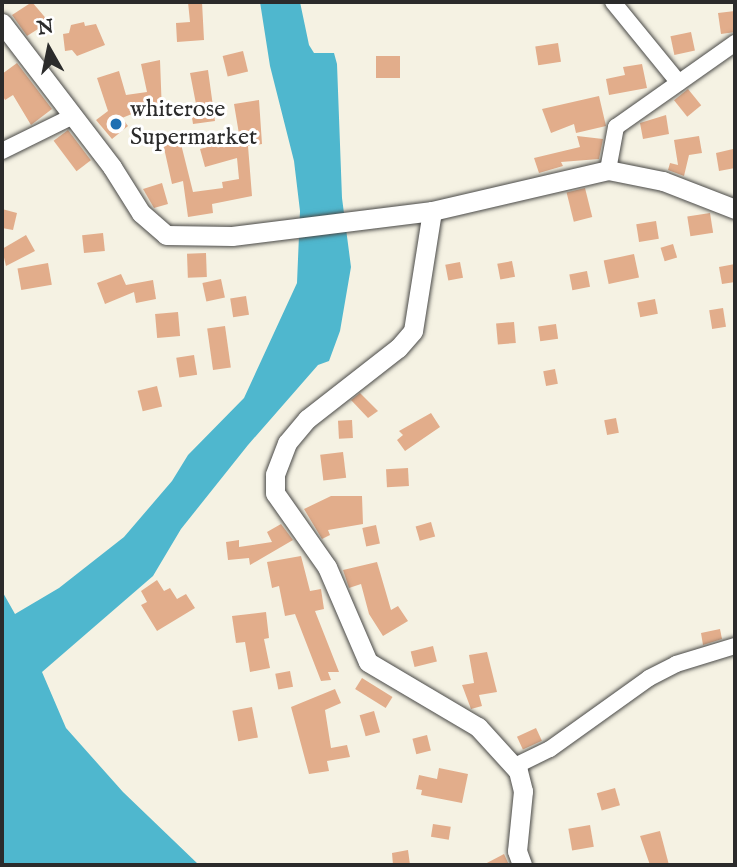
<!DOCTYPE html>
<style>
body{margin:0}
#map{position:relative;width:737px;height:867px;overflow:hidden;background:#f5f2e3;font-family:"IM FELL English",serif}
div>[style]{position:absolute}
.water>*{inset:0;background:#4fb7ce}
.building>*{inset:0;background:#e2ad8b;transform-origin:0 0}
.roads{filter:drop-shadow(0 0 2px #494947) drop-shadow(0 0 2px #494947)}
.minor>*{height:16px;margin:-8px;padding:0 8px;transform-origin:8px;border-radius:8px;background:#fff}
.major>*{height:19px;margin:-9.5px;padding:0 9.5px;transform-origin:9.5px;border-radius:9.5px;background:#fff}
.dots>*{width:19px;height:19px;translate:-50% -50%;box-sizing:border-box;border:4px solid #fff;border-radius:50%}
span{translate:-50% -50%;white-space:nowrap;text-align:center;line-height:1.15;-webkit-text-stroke:6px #fff;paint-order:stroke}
.poi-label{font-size:24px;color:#2b2b2b}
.left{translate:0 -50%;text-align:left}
.frame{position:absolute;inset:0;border:4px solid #2b2b2b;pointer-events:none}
.north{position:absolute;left:14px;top:14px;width:70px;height:70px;-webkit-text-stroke:5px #fff;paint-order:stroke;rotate:351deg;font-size:19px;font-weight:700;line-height:28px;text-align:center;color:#2b2b2b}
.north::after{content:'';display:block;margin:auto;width:24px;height:32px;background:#2b2b2b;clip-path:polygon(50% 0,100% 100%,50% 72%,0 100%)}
</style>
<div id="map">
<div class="water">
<div style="clip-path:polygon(260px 2px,300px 2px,309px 45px,314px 53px,334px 53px,337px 64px,342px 198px,351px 267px,340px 331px,329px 361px,318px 365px,248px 445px,181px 529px,153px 576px,42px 672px,66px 728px,123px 792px,199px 865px,2px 865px,2px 591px,15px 614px,59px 588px,124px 537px,172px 481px,188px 455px,244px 398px,297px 283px,300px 211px,294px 161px,270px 66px)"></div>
</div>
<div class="building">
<div style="clip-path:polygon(32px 2px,49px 22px,27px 36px,12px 15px)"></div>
<div style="clip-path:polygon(188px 2px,202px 2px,204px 40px,177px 42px,176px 23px,190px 22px)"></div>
<div style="clip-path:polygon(735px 11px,735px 32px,721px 34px,718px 13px)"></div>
<div style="clip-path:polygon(84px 22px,85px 26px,96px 24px,105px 45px,77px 56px,72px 50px,65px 51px,63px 34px,69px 33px,71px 25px)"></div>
<div style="left:691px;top:32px;width:19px;height:21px;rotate:78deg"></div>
<div style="left:558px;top:43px;width:19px;height:23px;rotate:81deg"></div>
<div style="left:243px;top:51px;width:21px;height:21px;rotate:76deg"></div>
<div style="left:376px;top:56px;width:24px;height:22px"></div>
<div style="clip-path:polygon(160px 60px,162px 113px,144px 115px,144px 109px,122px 118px,128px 126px,112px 139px,96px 120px,108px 111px,97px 78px,119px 71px,126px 95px,147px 92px,141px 64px)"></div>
<div style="clip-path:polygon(17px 63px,52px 109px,31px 125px,13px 95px,5px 100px,2px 94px,2px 74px)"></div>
<div style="clip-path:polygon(642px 64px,647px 88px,609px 95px,606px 79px,625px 75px,623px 67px)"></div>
<div style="clip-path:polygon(208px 70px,215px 121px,193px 124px,190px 105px,196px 104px,190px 73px)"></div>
<div style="left:688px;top:89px;width:21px;height:18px;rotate:51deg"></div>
<div style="clip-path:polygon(599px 96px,606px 126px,576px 133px,574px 124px,551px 133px,542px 109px)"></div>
<div style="clip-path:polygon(259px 100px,262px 144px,248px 146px,252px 196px,212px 204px,213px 213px,188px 217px,183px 181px,172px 184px,162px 139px,179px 136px,193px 192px,223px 188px,222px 182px,239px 179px,237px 158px,205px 167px,200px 149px,234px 140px,233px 135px,239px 134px,234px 104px)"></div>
<div style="clip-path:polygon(666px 115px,669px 134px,643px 139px,640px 123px)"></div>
<div style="left:68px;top:130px;width:38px;height:18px;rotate:53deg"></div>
<div style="clip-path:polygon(577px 136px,603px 139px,599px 159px,561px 162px,563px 166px,539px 173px,534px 158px,580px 147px)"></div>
<div style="clip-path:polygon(699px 136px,702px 153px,689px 155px,684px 176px,668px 170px,670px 163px,678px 165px,674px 140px)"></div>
<div style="clip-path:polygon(733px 149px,735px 168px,719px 171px,716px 153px)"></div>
<div style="clip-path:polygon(162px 183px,168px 204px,154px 208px,143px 189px)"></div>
<div style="left:585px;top:188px;width:30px;height:19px;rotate:76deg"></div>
<div style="clip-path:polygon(2px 209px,17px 213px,13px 230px,2px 228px)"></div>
<div style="left:710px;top:213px;width:20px;height:23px;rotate:81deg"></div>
<div style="left:656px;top:221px;width:18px;height:20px;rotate:81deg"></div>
<div style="left:103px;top:233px;width:18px;height:21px;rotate:84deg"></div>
<div style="clip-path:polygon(26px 235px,35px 251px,6px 266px,2px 249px)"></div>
<div style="left:673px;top:244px;width:14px;height:13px;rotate:73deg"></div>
<div style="left:206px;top:253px;width:24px;height:19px;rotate:88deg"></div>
<div style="left:634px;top:254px;width:24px;height:31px;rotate:78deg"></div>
<div style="left:512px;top:261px;width:16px;height:15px;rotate:79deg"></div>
<div style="left:460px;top:262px;width:16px;height:15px;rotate:79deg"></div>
<div style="left:48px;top:263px;width:22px;height:31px;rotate:80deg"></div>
<div style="clip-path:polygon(735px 264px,735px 282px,722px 284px,719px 267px)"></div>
<div style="left:587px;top:271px;width:16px;height:18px;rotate:79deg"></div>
<div style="clip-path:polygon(121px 274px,126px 285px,153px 280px,156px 299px,136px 303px,134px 292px,105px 304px,97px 283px)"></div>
<div style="left:221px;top:279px;width:19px;height:19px;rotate:78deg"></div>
<div style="left:246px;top:296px;width:19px;height:16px;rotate:81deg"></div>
<div style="left:655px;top:299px;width:15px;height:18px;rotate:79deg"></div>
<div style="left:723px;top:308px;width:19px;height:14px;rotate:81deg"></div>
<div style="left:178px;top:312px;width:24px;height:23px;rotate:85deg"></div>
<div style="left:514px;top:322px;width:21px;height:18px;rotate:85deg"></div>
<div style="left:556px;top:324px;width:15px;height:18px;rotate:82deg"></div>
<div style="left:225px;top:326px;width:42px;height:18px;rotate:82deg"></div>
<div style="left:194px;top:355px;width:20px;height:18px;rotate:81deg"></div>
<div style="left:555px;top:369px;width:15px;height:12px;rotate:79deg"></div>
<div style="left:157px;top:386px;width:21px;height:20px;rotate:76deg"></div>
<div style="clip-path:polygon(360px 393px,378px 411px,368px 418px,351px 400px)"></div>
<div style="clip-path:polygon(431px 413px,440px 427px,405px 451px,397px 440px,403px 435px,399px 431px)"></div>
<div style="left:616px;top:418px;width:15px;height:12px;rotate:79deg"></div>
<div style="left:352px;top:420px;width:18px;height:14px;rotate:87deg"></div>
<div style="left:343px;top:452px;width:26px;height:23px;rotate:83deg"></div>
<div style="left:408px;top:468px;width:18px;height:22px;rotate:87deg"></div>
<div style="clip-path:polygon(331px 496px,362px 496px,363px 524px,328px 530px,330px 535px,322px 539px,304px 509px)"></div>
<div style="left:431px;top:522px;width:15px;height:16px;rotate:74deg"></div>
<div style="clip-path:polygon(281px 524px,293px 540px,250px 565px,249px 558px,228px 560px,226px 542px,239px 540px,239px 547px,272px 542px,267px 532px)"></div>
<div style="left:376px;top:525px;width:19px;height:14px;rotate:78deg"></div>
<div style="clip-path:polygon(301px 556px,310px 591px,321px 589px,324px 609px,315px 611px,339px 672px,328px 672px,331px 680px,321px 681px,295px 614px,285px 616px,279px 586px,272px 588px,267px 562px)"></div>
<div style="clip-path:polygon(377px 562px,391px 610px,398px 606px,408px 621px,383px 636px,369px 614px,361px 584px,349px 588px,343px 570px)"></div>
<div style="clip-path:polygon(157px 580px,164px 591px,170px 588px,177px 599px,186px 594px,195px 608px,157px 631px,141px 605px,147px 602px,141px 591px)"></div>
<div style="clip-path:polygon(266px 612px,269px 638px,264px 639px,270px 668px,250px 672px,245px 642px,236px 643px,232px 616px)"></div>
<div style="clip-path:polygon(720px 629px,722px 639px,703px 645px,701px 633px)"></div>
<div style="left:433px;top:646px;width:16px;height:23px;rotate:76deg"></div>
<div style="clip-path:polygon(487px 652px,497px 692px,479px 695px,482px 706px,471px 709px,462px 685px,474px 683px,469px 655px)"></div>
<div style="left:290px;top:671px;width:16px;height:15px;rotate:79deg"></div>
<div style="left:362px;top:678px;width:36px;height:13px;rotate:32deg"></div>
<div style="clip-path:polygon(335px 689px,341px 703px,325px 710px,331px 748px,347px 745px,350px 757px,327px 761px,329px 771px,309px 774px,291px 707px)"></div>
<div style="left:252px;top:707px;width:31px;height:20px;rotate:79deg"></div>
<div style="left:374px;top:711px;width:22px;height:15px;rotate:74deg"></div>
<div style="left:536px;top:728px;width:14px;height:21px;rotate:65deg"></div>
<div style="left:427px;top:735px;width:16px;height:15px;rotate:76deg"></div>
<div style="clip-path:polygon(439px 768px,468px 774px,462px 803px,421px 795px,422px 790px,416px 789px,419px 775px,437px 779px)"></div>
<div style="left:615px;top:788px;width:18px;height:19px;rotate:74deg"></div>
<div style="left:433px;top:824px;width:18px;height:13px;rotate:9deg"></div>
<div style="left:590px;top:825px;width:22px;height:22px;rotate:80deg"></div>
<div style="clip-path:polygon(660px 831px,669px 865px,650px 865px,640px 836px)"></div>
<div style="clip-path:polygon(408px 850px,410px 865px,393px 865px,392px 853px)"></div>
<div style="clip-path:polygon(504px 854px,509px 865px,483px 865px)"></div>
</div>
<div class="roads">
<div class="minor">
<div style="left:613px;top:2px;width:104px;rotate:50.8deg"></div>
<div style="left:2px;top:151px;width:79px;rotate:-26.2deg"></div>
<div style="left:608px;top:170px;width:44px;rotate:-79.5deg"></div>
<div style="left:616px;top:127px;width:146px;rotate:-35.2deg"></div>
<div style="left:515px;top:766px;width:39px;rotate:-26deg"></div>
<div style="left:550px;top:749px;width:122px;rotate:-35.6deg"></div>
<div style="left:649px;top:678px;width:30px;rotate:-27deg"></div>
<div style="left:676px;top:664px;width:62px;rotate:-17deg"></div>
</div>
<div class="major">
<div style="left:2px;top:23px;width:181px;rotate:52.6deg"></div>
<div style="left:112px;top:167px;width:54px;rotate:57.8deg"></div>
<div style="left:141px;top:213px;width:33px;rotate:41deg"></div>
<div style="left:166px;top:235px;width:66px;rotate:0.9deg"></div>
<div style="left:232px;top:236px;width:202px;rotate:-7.1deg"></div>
<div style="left:432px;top:211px;width:181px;rotate:-13.1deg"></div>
<div style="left:608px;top:170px;width:56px;rotate:11.3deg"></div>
<div style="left:663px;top:181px;width:77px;rotate:21.3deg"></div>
<div style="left:432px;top:211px;width:121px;rotate:99deg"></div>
<div style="left:413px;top:331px;width:23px;rotate:131deg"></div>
<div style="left:398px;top:348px;width:115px;rotate:142deg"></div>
<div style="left:307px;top:419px;width:31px;rotate:130deg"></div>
<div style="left:287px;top:443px;width:34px;rotate:111deg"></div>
<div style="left:275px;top:475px;width:18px;rotate:90deg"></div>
<div style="left:275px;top:493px;width:90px;rotate:54.9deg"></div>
<div style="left:327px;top:567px;width:103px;rotate:66.7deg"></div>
<div style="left:368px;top:662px;width:128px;rotate:30.6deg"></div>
<div style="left:478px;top:727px;width:59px;rotate:47.7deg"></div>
<div style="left:518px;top:771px;width:21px;rotate:76deg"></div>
<div style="left:523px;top:791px;width:60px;rotate:95.7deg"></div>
<div style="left:517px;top:851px;width:15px;rotate:70deg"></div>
</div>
</div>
<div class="dots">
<div style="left:116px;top:124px;background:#1f6fb2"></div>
</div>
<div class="poi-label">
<span class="left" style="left:130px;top:124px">whiterose<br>Supermarket</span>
</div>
<div class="frame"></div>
<div class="north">N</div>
</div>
